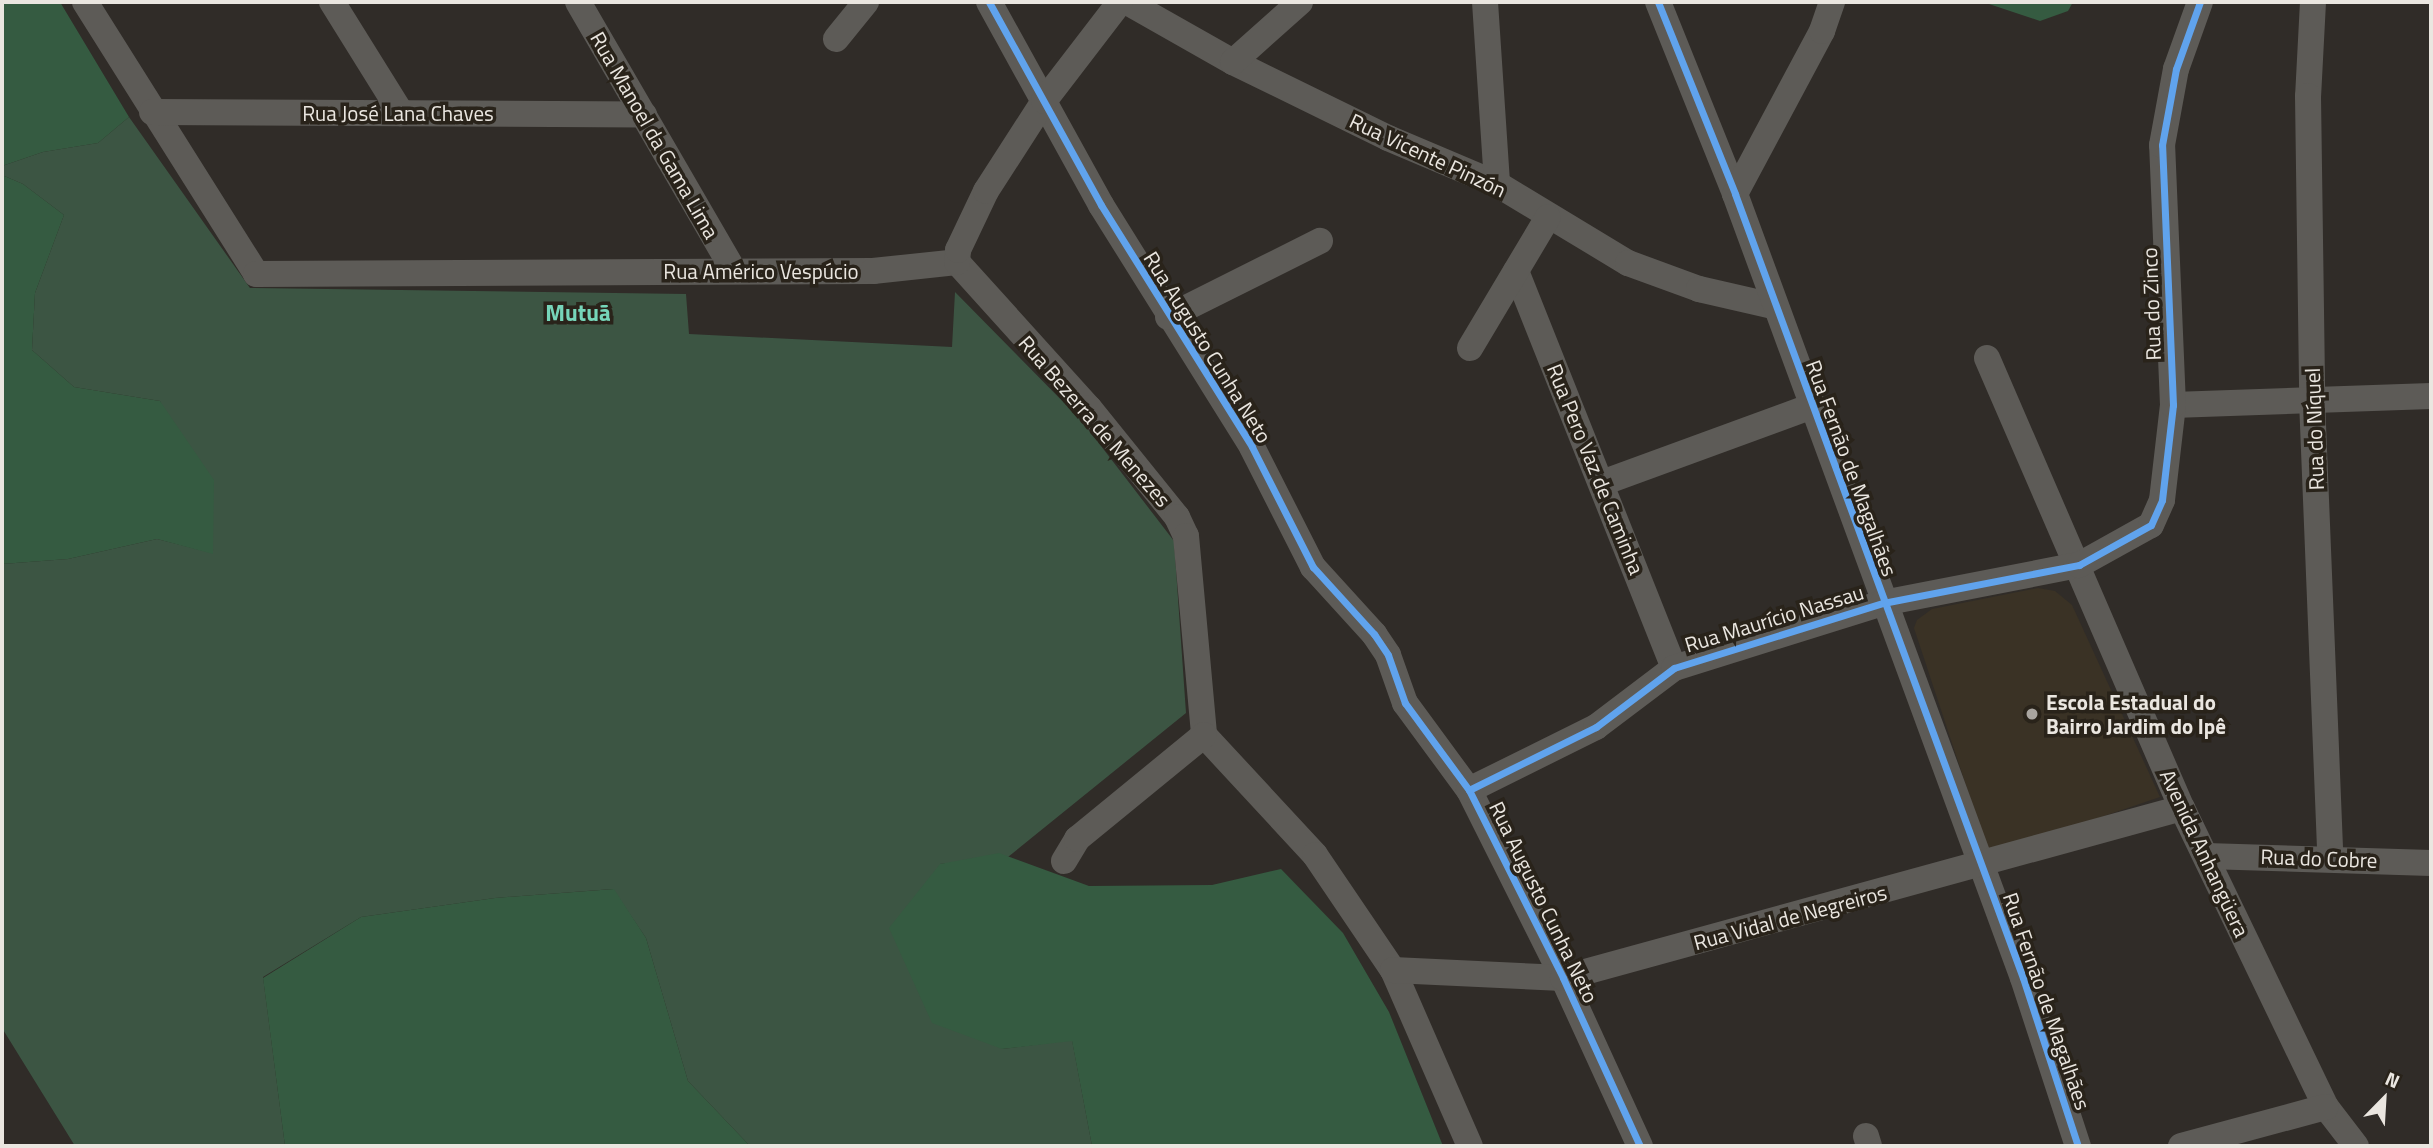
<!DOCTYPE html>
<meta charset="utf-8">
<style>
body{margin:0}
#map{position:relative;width:2433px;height:1148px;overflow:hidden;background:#302c28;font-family:"Titillium Web",sans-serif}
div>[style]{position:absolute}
.built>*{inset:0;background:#3a3225}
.green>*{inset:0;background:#3c5543}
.forest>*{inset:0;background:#355b41}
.minor>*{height:26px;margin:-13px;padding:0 13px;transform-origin:13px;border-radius:13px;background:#5d5b57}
.cycleway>*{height:7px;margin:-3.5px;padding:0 3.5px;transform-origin:3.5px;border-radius:3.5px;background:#60a3ed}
.dots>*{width:19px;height:19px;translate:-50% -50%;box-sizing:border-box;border:4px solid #29231a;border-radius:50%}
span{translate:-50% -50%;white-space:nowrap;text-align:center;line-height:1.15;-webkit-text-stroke:7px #29231a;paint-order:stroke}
.street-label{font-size:21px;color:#eae6e0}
.poi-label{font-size:21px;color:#eae6e0;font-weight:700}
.left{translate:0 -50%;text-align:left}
.neighbourhood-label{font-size:23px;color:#76d5b9;font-weight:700}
.frame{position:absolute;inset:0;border:4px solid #eae6e0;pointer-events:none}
.north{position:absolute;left:2349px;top:1064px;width:70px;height:70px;-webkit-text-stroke:5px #29231a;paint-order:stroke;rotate:24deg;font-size:19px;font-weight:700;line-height:28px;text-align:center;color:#eae6e0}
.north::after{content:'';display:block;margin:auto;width:24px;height:32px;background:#eae6e0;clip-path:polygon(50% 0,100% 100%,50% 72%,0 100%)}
</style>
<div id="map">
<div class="built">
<div style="clip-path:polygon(2038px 588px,2055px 591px,2072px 605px,2160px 797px,1989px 855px,1914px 628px,1917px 620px,1932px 609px)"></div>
</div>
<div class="green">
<div style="clip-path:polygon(129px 117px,250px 288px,686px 294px,689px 334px,952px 347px,955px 292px,1081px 420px,1174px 541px,1186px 713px,1008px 857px,940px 864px,1002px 1049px,1072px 1040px,1092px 1146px,750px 1146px,688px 1081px,646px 938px,613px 889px,495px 898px,361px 917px,263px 977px,285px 1146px,75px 1146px,2px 1028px,2px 564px,68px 559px,157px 539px,212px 553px,160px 401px,74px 387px,32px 350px,35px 293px,64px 215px,23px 184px,2px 175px,2px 166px,43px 152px,98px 143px)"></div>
</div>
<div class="forest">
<div style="clip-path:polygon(2px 2px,60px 2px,129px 117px,98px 143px,43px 152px,2px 166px)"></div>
<div style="clip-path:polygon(1983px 2px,2073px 2px,2068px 11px,2040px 21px)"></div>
<div style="clip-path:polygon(2px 175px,23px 184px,64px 215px,35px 293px,32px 350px,74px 387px,160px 401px,214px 480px,213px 554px,157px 539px,68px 559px,2px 564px)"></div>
<div style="clip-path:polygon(999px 853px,1089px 886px,1212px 885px,1281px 869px,1343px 933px,1389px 1012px,1443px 1146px,1092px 1146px,1072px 1041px,1002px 1049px,932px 1023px,889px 928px,940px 864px)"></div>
<div style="clip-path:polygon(614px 889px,646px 938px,688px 1081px,750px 1146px,285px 1146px,263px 978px,361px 917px,495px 898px)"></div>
</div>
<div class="minor">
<div style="left:85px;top:2px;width:321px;rotate:57.8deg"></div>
<div style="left:256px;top:274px;width:617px;rotate:-0.28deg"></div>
<div style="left:873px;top:271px;width:84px;rotate:-6.1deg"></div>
<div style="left:332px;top:2px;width:131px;rotate:58.1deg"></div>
<div style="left:578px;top:2px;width:309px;rotate:59.9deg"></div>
<div style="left:989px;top:2px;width:232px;rotate:61.1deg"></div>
<div style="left:1101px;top:205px;width:285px;rotate:58deg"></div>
<div style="left:1252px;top:447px;width:135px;rotate:63.1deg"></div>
<div style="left:1313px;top:567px;width:91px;rotate:47.7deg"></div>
<div style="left:1374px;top:634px;width:25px;rotate:56deg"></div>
<div style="left:1388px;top:655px;width:51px;rotate:70.5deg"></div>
<div style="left:1405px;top:703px;width:108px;rotate:53.7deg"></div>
<div style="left:1469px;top:790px;width:210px;rotate:63.4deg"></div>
<div style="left:1563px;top:978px;width:185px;rotate:65.4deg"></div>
<div style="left:1127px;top:2px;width:122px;rotate:29.5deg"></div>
<div style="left:1233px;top:62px;width:173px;rotate:26.1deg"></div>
<div style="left:1388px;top:138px;width:118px;rotate:22.9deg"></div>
<div style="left:1497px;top:184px;width:153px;rotate:31.1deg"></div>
<div style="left:1628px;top:263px;width:76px;rotate:20.1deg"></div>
<div style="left:1699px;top:289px;width:76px;rotate:12.9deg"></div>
<div style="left:1485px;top:2px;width:182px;rotate:86.2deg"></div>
<div style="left:1658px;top:2px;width:207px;rotate:68.1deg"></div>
<div style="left:1735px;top:194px;width:835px;rotate:69.83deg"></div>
<div style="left:2023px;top:978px;width:177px;rotate:71.9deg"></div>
<div style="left:2313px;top:2px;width:94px;rotate:93deg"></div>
<div style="left:2308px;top:96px;width:304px;rotate:89.2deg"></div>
<div style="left:2312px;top:400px;width:457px;rotate:87.7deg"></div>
<div style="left:836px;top:39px;width:48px;rotate:-51deg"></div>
<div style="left:1233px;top:62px;width:90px;rotate:-41.8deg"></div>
<div style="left:152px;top:112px;width:492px;rotate:0.3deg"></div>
<div style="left:1735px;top:194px;width:185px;rotate:-61.9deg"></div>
<div style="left:1822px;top:31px;width:31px;rotate:-71deg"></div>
<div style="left:957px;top:262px;width:197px;rotate:47.9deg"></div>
<div style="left:1089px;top:408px;width:140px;rotate:51.1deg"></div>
<div style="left:1177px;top:517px;width:21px;rotate:65deg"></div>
<div style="left:1186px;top:536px;width:200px;rotate:84.8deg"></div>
<div style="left:1204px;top:735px;width:163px;rotate:47.2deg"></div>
<div style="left:1315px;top:855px;width:139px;rotate:55.9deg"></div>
<div style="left:1393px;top:970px;width:192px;rotate:66.4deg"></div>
<div style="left:957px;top:262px;width:12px;rotate:-85deg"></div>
<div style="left:958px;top:250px;width:65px;rotate:-64.6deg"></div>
<div style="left:986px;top:191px;width:107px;rotate:-57.2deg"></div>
<div style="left:1044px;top:101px;width:125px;rotate:-52.5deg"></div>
<div style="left:1516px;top:271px;width:427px;rotate:68.3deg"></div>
<div style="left:1168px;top:317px;width:170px;rotate:-26.6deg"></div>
<div style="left:1470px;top:348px;width:152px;rotate:-59.2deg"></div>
<div style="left:1987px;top:358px;width:490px;rotate:66.6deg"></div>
<div style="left:2182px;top:808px;width:332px;rotate:64.3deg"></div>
<div style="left:2326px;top:1107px;width:49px;rotate:52.4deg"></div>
<div style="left:2173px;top:405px;width:258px;rotate:-2deg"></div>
<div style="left:1602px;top:483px;width:221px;rotate:-20.1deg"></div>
<div style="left:1469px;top:790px;width:142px;rotate:-26.4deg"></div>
<div style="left:1596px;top:727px;width:98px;rotate:-37.1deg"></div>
<div style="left:1674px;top:668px;width:219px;rotate:-17.3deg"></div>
<div style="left:1883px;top:603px;width:200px;rotate:-11deg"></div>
<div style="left:2079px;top:565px;width:82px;rotate:-29.1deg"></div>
<div style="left:2151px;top:525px;width:27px;rotate:-66deg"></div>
<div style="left:2162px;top:500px;width:96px;rotate:-83.4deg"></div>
<div style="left:2173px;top:405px;width:260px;rotate:-92.4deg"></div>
<div style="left:2162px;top:145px;width:77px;rotate:-79.6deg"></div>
<div style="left:2176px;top:69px;width:71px;rotate:-70.3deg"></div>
<div style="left:2206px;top:856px;width:225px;rotate:1.8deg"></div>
<div style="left:1064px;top:861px;width:26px;rotate:-59deg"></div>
<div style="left:1077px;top:839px;width:164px;rotate:-39.3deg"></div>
<div style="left:1393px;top:970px;width:170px;rotate:2.7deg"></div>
<div style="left:1563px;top:978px;width:642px;rotate:-15.36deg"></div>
<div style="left:1866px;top:1136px;width:10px;rotate:73deg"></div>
<div style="left:2181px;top:1146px;width:150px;rotate:-15.1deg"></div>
</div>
<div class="cycleway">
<div style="left:989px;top:2px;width:232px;rotate:61.1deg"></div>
<div style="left:1101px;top:205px;width:285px;rotate:58deg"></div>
<div style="left:1252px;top:447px;width:135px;rotate:63.1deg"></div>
<div style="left:1313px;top:567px;width:91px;rotate:47.7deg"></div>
<div style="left:1374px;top:634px;width:25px;rotate:56deg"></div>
<div style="left:1388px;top:655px;width:51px;rotate:70.5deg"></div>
<div style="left:1405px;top:703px;width:108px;rotate:53.7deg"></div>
<div style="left:1469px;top:790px;width:210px;rotate:63.4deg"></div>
<div style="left:1563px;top:978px;width:185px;rotate:65.4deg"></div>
<div style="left:1658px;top:2px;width:207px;rotate:68.1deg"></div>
<div style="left:1735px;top:194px;width:835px;rotate:69.83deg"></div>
<div style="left:2023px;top:978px;width:177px;rotate:71.9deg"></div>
<div style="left:1469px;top:790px;width:142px;rotate:-26.4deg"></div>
<div style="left:1596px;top:727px;width:98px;rotate:-37.1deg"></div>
<div style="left:1674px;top:668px;width:219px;rotate:-17.3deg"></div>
<div style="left:1883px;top:603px;width:200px;rotate:-11deg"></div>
<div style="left:2079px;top:565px;width:82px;rotate:-29.1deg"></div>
<div style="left:2151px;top:525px;width:27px;rotate:-66deg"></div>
<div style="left:2162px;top:500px;width:96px;rotate:-83.4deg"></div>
<div style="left:2173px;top:405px;width:260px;rotate:-92.4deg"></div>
<div style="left:2162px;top:145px;width:77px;rotate:-79.6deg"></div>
<div style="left:2176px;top:69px;width:71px;rotate:-70.3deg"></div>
</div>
<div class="dots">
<div style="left:2032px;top:714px;background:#a9a5a0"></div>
</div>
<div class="street-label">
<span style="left:398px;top:113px">Rua José Lana Chaves</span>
<span style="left:655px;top:135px;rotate:60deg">Rua Manoel da Gama Lima</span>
<span style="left:1428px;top:155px;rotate:25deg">Rua Vicente Pinzón</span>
<span style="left:761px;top:271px">Rua Américo Vespúcio</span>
<span style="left:2151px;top:304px;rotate:-92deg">Rua do Zinco</span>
<span style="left:1208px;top:347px;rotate:58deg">Rua Augusto Cunha Neto</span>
<span style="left:1095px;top:421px;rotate:49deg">Rua Bezerra de Menezes</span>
<span style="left:2314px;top:429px;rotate:-92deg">Rua do Níquel</span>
<span style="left:1852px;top:468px;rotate:70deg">Rua Fernão de Magalhães</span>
<span style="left:1596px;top:469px;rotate:68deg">Rua Pero Vaz de Caminha</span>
<span style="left:1774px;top:618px;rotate:-17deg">Rua Maurício Nassau</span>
<span style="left:2205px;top:853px;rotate:65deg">Avenida Anhangüera</span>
<span style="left:2319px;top:858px;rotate:2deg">Rua do Cobre</span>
<span style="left:1544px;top:902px;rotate:64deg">Rua Augusto Cunha Neto</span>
<span style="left:1790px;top:917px;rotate:-15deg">Rua Vidal de Negreiros</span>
<span style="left:2047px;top:1001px;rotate:71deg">Rua Fernão de Magalhães</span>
</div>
<div class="poi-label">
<span class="left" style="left:2046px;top:714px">Escola Estadual do<br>Bairro Jardim do Ipê</span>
</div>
<div class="neighbourhood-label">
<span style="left:578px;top:313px">Mutuã</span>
</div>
<div class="frame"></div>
<div class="north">N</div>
</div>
